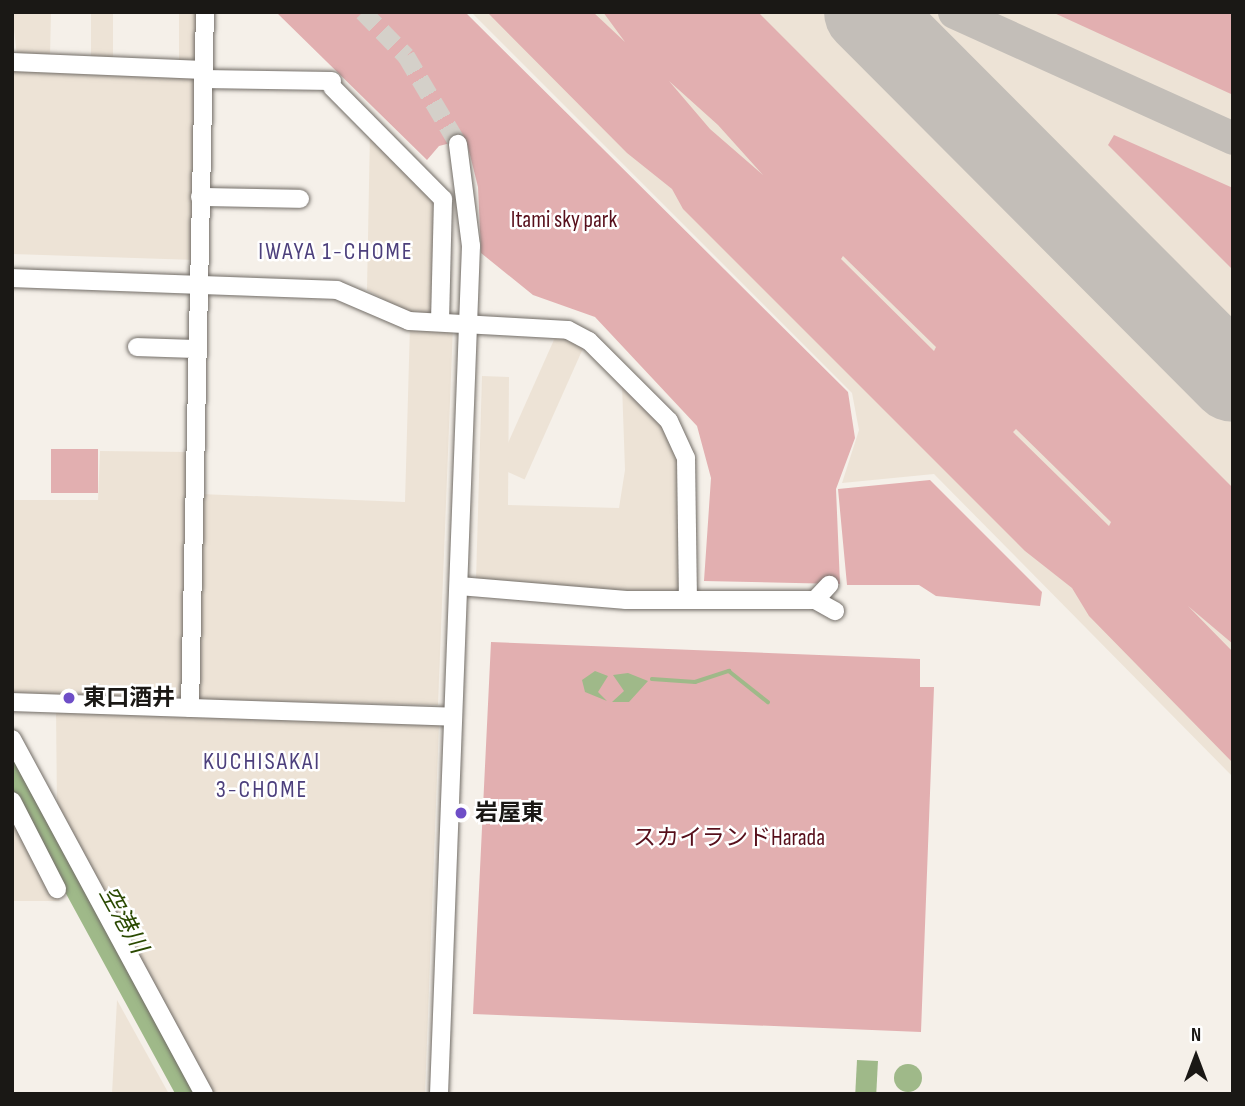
<!DOCTYPE html>
<meta charset="utf-8">
<style>
body{margin:0}
#map{position:relative;width:1245px;height:1106px;overflow:hidden;background:#f5f0e9;font-family:"Sofia Sans Condensed","Noto Sans JP",sans-serif}
div>[style]{position:absolute}
.built>*{inset:0;background:#ede3d6;transform-origin:0 0}
.green>*{inset:0;background:#e2afb0;transform-origin:0 0}
.water>*{inset:0;background:#9fb989;transform-origin:0 0}
.round{border-radius:50%}
.stream>*{height:3.5px;margin:-1.75px;padding:0 1.75px;transform-origin:1.75px;border-radius:1.75px;background:#9fb989}
.river>*{height:23px;margin:-11.5px;padding:0 11.5px;transform-origin:11.5px;border-radius:11.5px;background:#9fb989}
.taxiway>*{height:33px;margin:-16.5px;padding:0 16.5px;transform-origin:16.5px;border-radius:16.5px;background:#c3beb8}
.runway>*{height:86px;margin:-43px;padding:0 43px;transform-origin:43px;border-radius:43px;background:#c3beb8}
.minor-tunnel>*{height:18px;margin-top:-9px;transform-origin:0;background:repeating-linear-gradient(90deg,#d4d0c9 0 18px,transparent 0 27px)}
.roads{filter:drop-shadow(0 0 2px #726d67) drop-shadow(0 0 2px #726d67)}
.minor>*{height:18px;margin:-9px;padding:0 9px;transform-origin:9px;border-radius:9px;background:#fff}
.dots>*{width:19px;height:19px;translate:-50% -50%;box-sizing:border-box;border:4px solid #fff;border-radius:50%}
span{translate:-50% -50%;white-space:nowrap;text-align:center;line-height:1.15;-webkit-text-stroke:5px #fff;paint-order:stroke}
.park-label{font-size:23px;color:#570f1b}
.poi-label{font-size:23px;color:#1a1815;font-weight:700}
.left{translate:0 -50%;text-align:left}
.neighbourhood-label{font-size:24px;color:#4c3f7c;letter-spacing:2px}
.water-label{font-size:24px;color:#2a4900;font-style:italic}
.frame{position:absolute;inset:0;border:14px solid #1a1815;pointer-events:none}
.north{position:absolute;left:1161px;top:1022px;width:70px;height:70px;-webkit-text-stroke:5px #fff;paint-order:stroke;rotate:0deg;font-size:19px;font-weight:700;line-height:28px;text-align:center;color:#1a1815}
.north::after{content:'';display:block;margin:auto;width:24px;height:32px;background:#1a1815;clip-path:polygon(50% 0,100% 100%,50% 72%,0 100%)}
</style>
<div id="map">
<div class="built">
<div style="clip-path:polygon(12px 12px,51px 12px,50px 58px,17px 56px)"></div>
<div style="left:91px;top:12px;width:22px;height:48px"></div>
<div style="clip-path:polygon(179px 12px,202px 12px,201px 58px,194px 63px,179px 63px)"></div>
<div style="clip-path:polygon(471px 12px,1233px 12px,1233px 777px,934px 474px,842px 483px,859px 430px,852px 393px)"></div>
<div style="clip-path:polygon(17px 66px,193px 74px,201px 83px,196px 260px,12px 254px,12px 71px)"></div>
<div style="clip-path:polygon(370px 131px,440px 200px,431px 314px,409px 313px,367px 290px)"></div>
<div style="clip-path:polygon(410px 325px,453px 326px,438px 705px,199px 700px,200px 494px,405px 502px)"></div>
<div style="left:557px;top:333px;width:30px;height:147px;rotate:24deg"></div>
<div style="clip-path:polygon(482px 376px,509px 377px,508px 505px,619px 508px,625px 470px,622px 384px,658px 419px,681px 462px,683px 588px,674px 595px,476px 580px)"></div>
<div style="clip-path:polygon(100px 451px,188px 452px,182px 700px,12px 695px,12px 500px,98px 500px)"></div>
<div style="clip-path:polygon(56px 709px,439px 724px,425px 1094px,212px 1094px,57px 811px)"></div>
<div style="clip-path:polygon(12px 814px,60px 901px,12px 901px)"></div>
<div style="clip-path:polygon(117px 1000px,169px 1094px,112px 1094px)"></div>
</div>
<div class="green">
<div style="clip-path:polygon(276px 12px,465px 12px,848px 392px,855px 438px,836px 489px,840px 584px,704px 581px,711px 478px,697px 426px,595px 317px,533px 295px,481px 253px,478px 187px,466px 139px,439px 146px,427px 160px)"></div>
<div style="clip-path:polygon(evenodd,487px 12px,593px 12px,625px 42px,603px 12px,758px 12px,1233px 488px,1233px 644px,1188px 606px,1233px 652px,1233px 763px,1089px 616px,1072px 588px,1025px 551px,683px 209px,672px 189px,627px 153px,487px 12px,669px 81px,718px 125px,763px 175px,710px 129px,669px 81px,487px 12px,843px 256px,936px 347px,934px 351px,841px 259px,843px 256px,487px 12px,1016px 429px,1111px 522px,1109px 526px,1013px 432px,1016px 429px)"></div>
<div style="clip-path:polygon(1052px 12px,1232px 12px,1233px 94px,1231px 94px)"></div>
<div style="clip-path:polygon(1114px 135px,1233px 188px,1233px 270px,1108px 145px)"></div>
<div style="left:51px;top:449px;width:47px;height:44px"></div>
<div style="clip-path:polygon(930px 480px,1042px 592px,1040px 606px,936px 596px,919px 585px,847px 585px,838px 489px)"></div>
<div style="clip-path:polygon(491px 642px,920px 659px,920px 687px,934px 687px,921px 1032px,473px 1014px)"></div>
</div>
<div class="water">
<div style="clip-path:polygon(595px 671px,608px 676px,598px 692px,607px 701px,585px 692px,582px 680px)"></div>
<div style="clip-path:polygon(628px 673px,648px 681px,629px 702px,612px 702px,624px 691px,613px 675px)"></div>
<div style="left:857px;top:1060px;width:21px;height:34px;rotate:3deg"></div>
<div class="round" style="left:894px;top:1064px;width:28px;height:28px"></div>
</div>
<div class="stream">
<div style="left:652px;top:679px;width:43px;rotate:4deg"></div>
<div style="left:695px;top:682px;width:36px;rotate:-18deg"></div>
<div style="left:729px;top:671px;width:50px;rotate:38.5deg"></div>
</div>
<div class="river">
<div style="left:12px;top:771px;width:368px;rotate:61.4deg"></div>
</div>
<div class="taxiway">
<div style="left:872px;top:12px;width:65px;rotate:48.7deg"></div>
<div style="left:954px;top:12px;width:306px;rotate:24.3deg"></div>
</div>
<div class="runway">
<div style="left:867px;top:12px;width:518px;rotate:45.08deg"></div>
</div>
<div class="minor-tunnel">
<div style="left:363px;top:12px;width:62px;rotate:45.7deg"></div>
<div style="left:406px;top:56px;width:102px;rotate:59.4deg"></div>
</div>
<div class="roads">
<div class="minor">
<div style="left:12px;top:62px;width:192px;rotate:2.4deg"></div>
<div style="left:203px;top:79px;width:129px;rotate:0.9deg"></div>
<div style="left:332px;top:87px;width:158px;rotate:45.3deg"></div>
<div style="left:443px;top:199px;width:122px;rotate:91.4deg"></div>
<div style="left:200px;top:197px;width:100px;rotate:1.1deg"></div>
<div style="left:12px;top:278px;width:325px;rotate:2.1deg"></div>
<div style="left:337px;top:290px;width:78px;rotate:23.3deg"></div>
<div style="left:409px;top:321px;width:159px;rotate:3.2deg"></div>
<div style="left:568px;top:330px;width:24px;rotate:28deg"></div>
<div style="left:589px;top:341px;width:113px;rotate:45deg"></div>
<div style="left:669px;top:421px;width:41px;rotate:65.3deg"></div>
<div style="left:686px;top:458px;width:142px;rotate:89.2deg"></div>
<div style="left:137px;top:347px;width:57px;rotate:2deg"></div>
<div style="left:459px;top:586px;width:168px;rotate:4.8deg"></div>
<div style="left:626px;top:600px;width:189px"></div>
<div style="left:815px;top:600px;width:23px;rotate:29deg"></div>
<div style="left:815px;top:600px;width:21px;rotate:-47deg"></div>
<div style="left:12px;top:702px;width:441px;rotate:1.9deg"></div>
<div style="left:190px;top:708px;width:696px;rotate:-88.77deg"></div>
<div style="left:12px;top:739px;width:404px;rotate:61.6deg"></div>
<div style="left:12px;top:801px;width:99px;rotate:62.9deg"></div>
<div style="left:439px;top:1094px;width:849px;rotate:-87.84deg"></div>
<div style="left:471px;top:246px;width:103px;rotate:-97.3deg"></div>
</div>
</div>
<div class="dots">
<div style="left:69px;top:698px;background:#6e4ec7"></div>
<div style="left:461px;top:813px;background:#6e4ec7"></div>
</div>
<div class="park-label">
<span style="left:564px;top:220px">Itami sky park</span>
<span style="left:729px;top:838px">スカイランドHarada</span>
</div>
<div class="poi-label">
<span class="left" style="left:83px;top:698px">東口酒井</span>
<span class="left" style="left:475px;top:813px">岩屋東</span>
</div>
<div class="neighbourhood-label">
<span style="left:336px;top:252px">IWAYA 1-CHOME</span>
<span style="left:262px;top:776px">KUCHISAKAI<br>3-CHOME</span>
</div>
<div class="water-label">
<span style="left:123px;top:920px;rotate:61deg">空港川</span>
</div>
<div class="frame"></div>
<div class="north">N</div>
</div>
